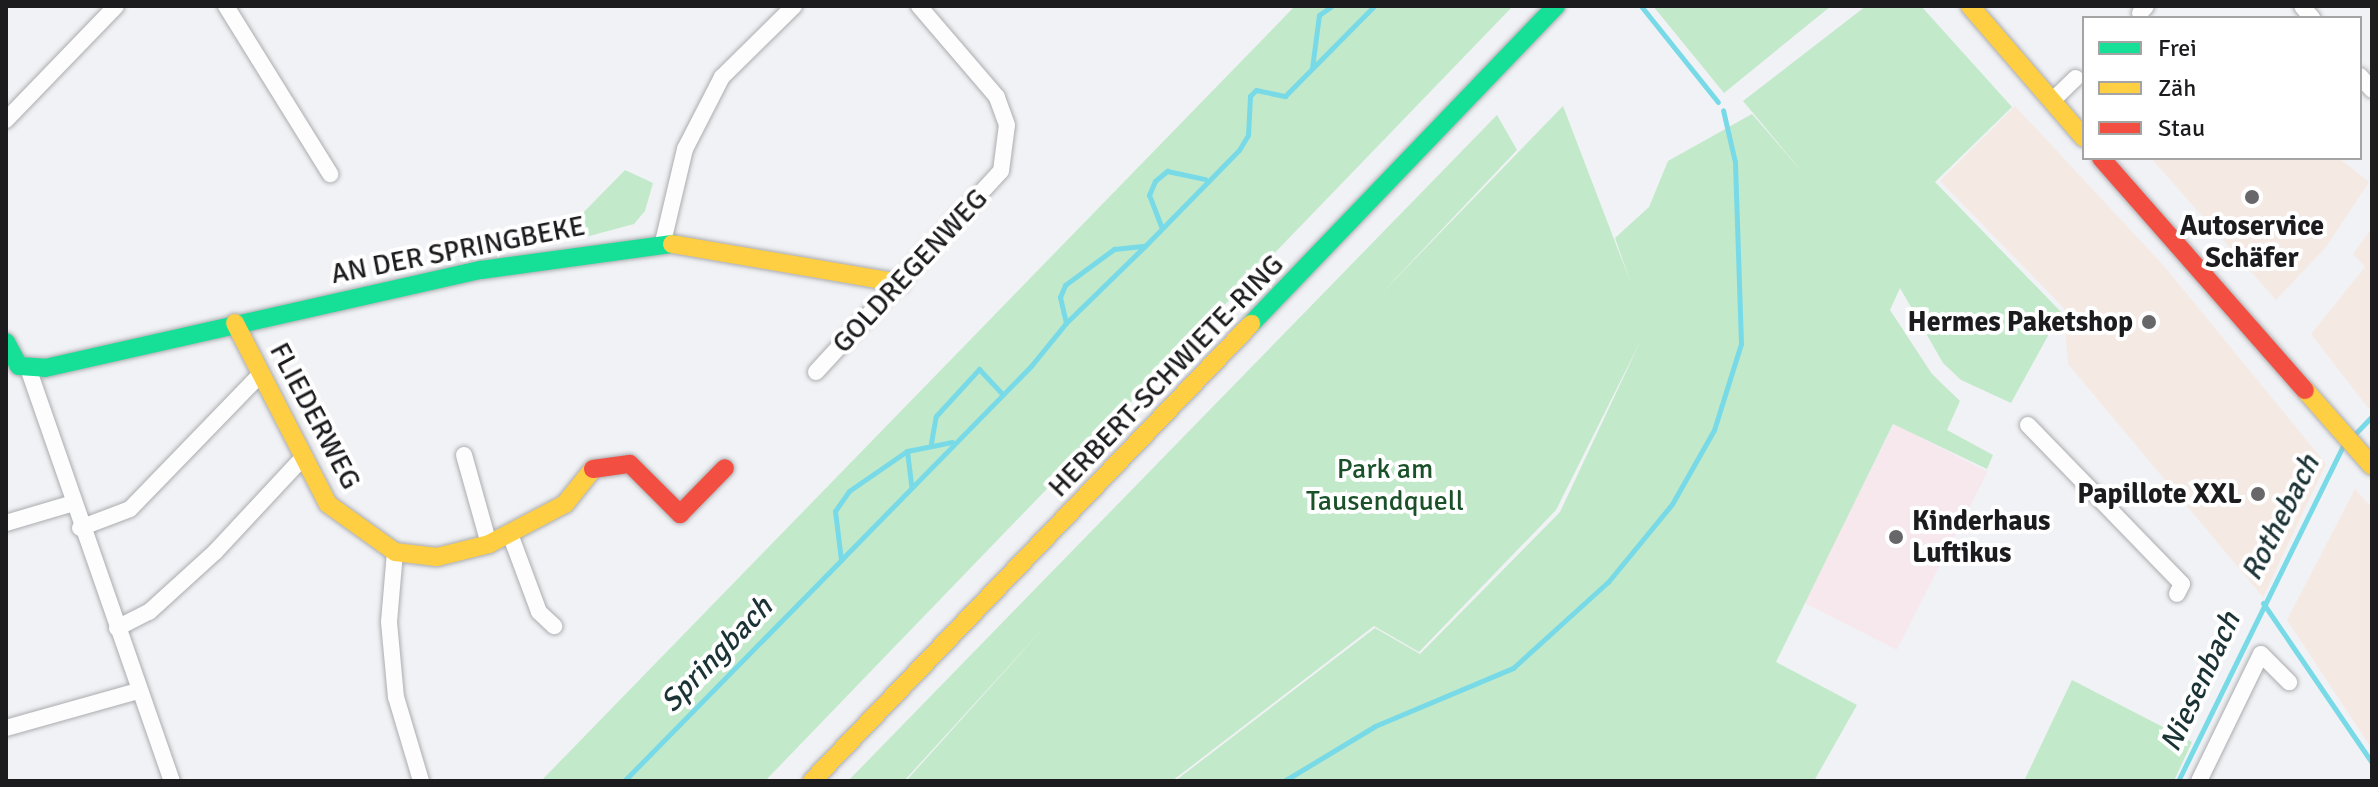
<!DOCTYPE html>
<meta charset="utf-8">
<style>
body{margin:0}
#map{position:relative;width:2378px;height:787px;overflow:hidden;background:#f1f2f5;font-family:Signika,sans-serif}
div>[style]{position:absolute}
.commercial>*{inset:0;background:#f5e9e3}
.education>*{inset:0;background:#f6e8ec;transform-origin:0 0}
.green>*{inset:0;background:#c3e9cb}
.stream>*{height:5px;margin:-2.5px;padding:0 2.5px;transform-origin:2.5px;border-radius:2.5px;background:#79dae7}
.roads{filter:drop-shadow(0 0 2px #abacaf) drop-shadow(0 0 2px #abacaf)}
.street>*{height:16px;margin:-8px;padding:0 8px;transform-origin:8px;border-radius:8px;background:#fdfdfe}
.fast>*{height:18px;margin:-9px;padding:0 9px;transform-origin:9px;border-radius:9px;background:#16e098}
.slow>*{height:18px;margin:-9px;padding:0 9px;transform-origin:9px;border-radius:9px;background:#ffcf43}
.jam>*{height:18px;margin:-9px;padding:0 9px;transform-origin:9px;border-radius:9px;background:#f24e42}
.dots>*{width:22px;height:22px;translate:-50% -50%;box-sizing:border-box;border:4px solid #fff;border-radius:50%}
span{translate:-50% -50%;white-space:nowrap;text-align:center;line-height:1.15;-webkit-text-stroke:8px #fff;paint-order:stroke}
.poi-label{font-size:28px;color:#1c1c1e;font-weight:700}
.right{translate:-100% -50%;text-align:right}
.left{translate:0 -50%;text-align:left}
.street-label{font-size:28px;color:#1c1c1e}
.park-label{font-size:28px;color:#1a5128}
.water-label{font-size:30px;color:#1c3336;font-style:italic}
.frame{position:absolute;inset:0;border:8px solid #1c1c1e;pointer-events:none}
.legend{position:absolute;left:2082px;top:16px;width:280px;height:144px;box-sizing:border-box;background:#fff;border:2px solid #a4a4a5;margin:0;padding:10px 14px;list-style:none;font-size:24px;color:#1c1c1e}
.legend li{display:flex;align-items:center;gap:16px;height:40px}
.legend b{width:40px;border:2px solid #a4a4a5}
</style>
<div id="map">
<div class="commercial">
<div style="clip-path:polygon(2015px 106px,2164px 266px,2326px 464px,2263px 597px,2068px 364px,2064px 308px,1940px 181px)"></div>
<div style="clip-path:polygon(2151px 158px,2339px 158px,2369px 182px,2326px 247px,2276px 300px)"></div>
<div style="clip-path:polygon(2372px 228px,2372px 405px,2368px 408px,2311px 334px,2365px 267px,2353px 254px)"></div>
<div style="clip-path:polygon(2355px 489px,2372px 508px,2372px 749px,2287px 620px)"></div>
</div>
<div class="education">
<div style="left:1894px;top:424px;width:105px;height:200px;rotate:27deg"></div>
</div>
<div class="green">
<div style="clip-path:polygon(1295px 6px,1513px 6px,765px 781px,541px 781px)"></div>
<div style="clip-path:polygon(1653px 6px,1831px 6px,1724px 93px)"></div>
<div style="clip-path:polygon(1866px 6px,1921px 6px,2012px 107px,1935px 182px,2061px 312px,2011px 403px,1961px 380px,1943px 363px,1900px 288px,1890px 310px,1932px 374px,1960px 401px,1947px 430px,1993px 455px,1987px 469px,1893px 424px,1776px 662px,1857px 705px,1814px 781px,1175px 781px,1375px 628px,1420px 654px,1560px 512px,1641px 340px,1556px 510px,1419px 652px,1374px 626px,1172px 781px,906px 781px,1048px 623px,904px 781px,848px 781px,1497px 115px,1517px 150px,1379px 296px,1563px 106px,1630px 281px,1615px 238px,1649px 207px,1668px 161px,1752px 114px,1804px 174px,1743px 101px)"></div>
<div style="clip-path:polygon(625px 170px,653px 183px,645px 211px,634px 224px,578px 239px,577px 219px)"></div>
<div style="clip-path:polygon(2072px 680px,2192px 742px,2174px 781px,2024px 781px)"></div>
</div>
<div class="stream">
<div style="left:1641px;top:6px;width:123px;rotate:51.3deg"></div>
<div style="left:1312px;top:68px;width:53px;rotate:-82.5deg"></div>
<div style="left:1319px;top:15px;width:16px;rotate:-35deg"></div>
<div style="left:1161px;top:226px;width:33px;rotate:-111deg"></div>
<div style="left:1149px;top:195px;width:15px;rotate:-67deg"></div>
<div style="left:1155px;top:181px;width:16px;rotate:-40deg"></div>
<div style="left:1167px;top:171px;width:39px;rotate:12deg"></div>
<div style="left:1067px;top:322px;width:109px;rotate:-44.3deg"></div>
<div style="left:2353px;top:436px;width:28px;rotate:-46deg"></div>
<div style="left:931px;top:443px;width:27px;rotate:-80deg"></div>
<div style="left:936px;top:416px;width:64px;rotate:-47.5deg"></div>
<div style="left:979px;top:369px;width:33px;rotate:47deg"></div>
<div style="left:907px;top:451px;width:35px;rotate:83deg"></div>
<div style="left:841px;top:560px;width:272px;rotate:-45.6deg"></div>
<div style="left:1031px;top:366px;width:55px;rotate:-50.9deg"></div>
<div style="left:1066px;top:323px;width:27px;rotate:-103deg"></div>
<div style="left:1060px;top:297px;width:13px;rotate:-67deg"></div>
<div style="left:1065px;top:285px;width:61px;rotate:-36.3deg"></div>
<div style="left:1114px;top:249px;width:31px;rotate:-6deg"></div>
<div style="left:1145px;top:246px;width:134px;rotate:-45.6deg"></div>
<div style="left:1239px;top:150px;width:17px;rotate:-59deg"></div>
<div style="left:1248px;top:135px;width:39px;rotate:-87deg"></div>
<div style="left:1250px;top:96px;width:8px;rotate:-45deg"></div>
<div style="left:1256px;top:90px;width:30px;rotate:12deg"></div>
<div style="left:1285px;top:96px;width:127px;rotate:-45.3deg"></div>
<div style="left:2263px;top:603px;width:194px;rotate:55.7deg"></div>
<div style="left:624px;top:781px;width:310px;rotate:-45.5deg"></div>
<div style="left:841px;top:560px;width:49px;rotate:-97deg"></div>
<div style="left:835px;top:511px;width:24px;rotate:-55deg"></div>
<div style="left:849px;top:491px;width:70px;rotate:-34.6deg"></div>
<div style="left:907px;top:451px;width:46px;rotate:-11.3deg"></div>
<div style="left:1284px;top:781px;width:106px;rotate:-31.1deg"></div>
<div style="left:1375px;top:726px;width:150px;rotate:-22.8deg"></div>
<div style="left:1513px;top:668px;width:128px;rotate:-42.2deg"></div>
<div style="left:1608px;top:582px;width:101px;rotate:-50.6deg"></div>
<div style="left:1672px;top:504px;width:85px;rotate:-60.4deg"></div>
<div style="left:1714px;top:430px;width:90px;rotate:-72.6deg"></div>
<div style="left:1741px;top:344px;width:182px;rotate:-91.9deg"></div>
<div style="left:1735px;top:162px;width:53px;rotate:-103deg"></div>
<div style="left:2178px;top:781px;width:373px;rotate:-63.8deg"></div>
</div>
<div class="roads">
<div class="street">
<div style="left:226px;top:6px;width:198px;rotate:58.2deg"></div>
<div style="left:2302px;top:6px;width:16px;rotate:50deg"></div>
<div style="left:2140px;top:13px;width:9px;rotate:-49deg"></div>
<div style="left:2360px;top:76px;width:18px;rotate:49deg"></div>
<div style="left:2052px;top:101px;width:33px;rotate:-44deg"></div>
<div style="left:6px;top:120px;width:158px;rotate:-46deg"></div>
<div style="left:663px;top:242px;width:96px;rotate:-76.7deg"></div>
<div style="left:685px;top:149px;width:81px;rotate:-62.8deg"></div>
<div style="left:722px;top:77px;width:101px;rotate:-44.6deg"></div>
<div style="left:28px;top:368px;width:437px;rotate:70.8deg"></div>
<div style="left:816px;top:372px;width:273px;rotate:-47.4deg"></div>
<div style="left:1001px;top:171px;width:46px;rotate:-82.6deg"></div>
<div style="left:1007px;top:125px;width:30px;rotate:-110deg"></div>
<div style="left:997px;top:97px;width:120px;rotate:-130.6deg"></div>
<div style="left:2028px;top:425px;width:221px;rotate:45.9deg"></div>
<div style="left:2182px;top:584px;width:11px;rotate:117deg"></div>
<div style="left:464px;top:455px;width:92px;rotate:74.3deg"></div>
<div style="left:6px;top:523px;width:67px;rotate:-16.5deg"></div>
<div style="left:80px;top:528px;width:53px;rotate:-20.8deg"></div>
<div style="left:130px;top:509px;width:185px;rotate:-45.9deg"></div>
<div style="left:510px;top:534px;width:83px;rotate:69.6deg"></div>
<div style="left:539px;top:612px;width:21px;rotate:43deg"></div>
<div style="left:395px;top:552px;width:70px;rotate:94.9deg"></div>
<div style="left:389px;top:622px;width:75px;rotate:84.7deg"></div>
<div style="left:396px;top:697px;width:88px;rotate:73.4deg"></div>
<div style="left:117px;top:628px;width:36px;rotate:-27deg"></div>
<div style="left:149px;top:612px;width:89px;rotate:-42.3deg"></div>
<div style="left:215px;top:552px;width:125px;rotate:-47deg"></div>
<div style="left:6px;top:728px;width:137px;rotate:-15.7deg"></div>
<div style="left:2199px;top:781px;width:141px;rotate:-64deg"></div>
<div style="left:2261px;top:654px;width:40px;rotate:45deg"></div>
</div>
<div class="fast">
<div style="left:1251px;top:324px;width:441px;rotate:-46.2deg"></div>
<div style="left:6px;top:342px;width:27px;rotate:62deg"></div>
<div style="left:19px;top:366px;width:26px;rotate:4deg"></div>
<div style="left:45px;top:368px;width:447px;rotate:-12.7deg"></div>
<div style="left:481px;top:270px;width:193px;rotate:-7.8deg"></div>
</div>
<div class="slow">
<div style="left:1970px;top:6px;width:174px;rotate:49.2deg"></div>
<div style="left:672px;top:244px;width:232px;rotate:9.7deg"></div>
<div style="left:235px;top:323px;width:203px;rotate:62.8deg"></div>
<div style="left:328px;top:504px;width:82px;rotate:35.6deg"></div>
<div style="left:395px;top:552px;width:42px;rotate:6.8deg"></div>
<div style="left:437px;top:557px;width:54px;rotate:-14deg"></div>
<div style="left:489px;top:544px;width:86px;rotate:-27.8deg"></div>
<div style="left:565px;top:504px;width:45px;rotate:-51.3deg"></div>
<div style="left:2305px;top:390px;width:101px;rotate:48.6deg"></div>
<div style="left:812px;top:781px;width:634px;rotate:-46.15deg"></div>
</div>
<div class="jam">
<div style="left:2101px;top:158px;width:309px;rotate:48.7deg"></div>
<div style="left:593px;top:469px;width:37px;rotate:-8deg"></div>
<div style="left:630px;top:464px;width:71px;rotate:45deg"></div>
<div style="left:680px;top:514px;width:64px;rotate:-45.6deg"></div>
</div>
</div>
<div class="dots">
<div style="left:2252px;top:197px;background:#676769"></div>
<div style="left:2149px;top:322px;background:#676769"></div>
<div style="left:2258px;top:494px;background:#676769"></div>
<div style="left:1896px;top:537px;background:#676769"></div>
</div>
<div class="poi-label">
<span style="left:2252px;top:242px">Autoservice<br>Schäfer</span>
<span class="right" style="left:2133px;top:322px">Hermes Paketshop</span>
<span class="right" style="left:2242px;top:494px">Papillote XXL</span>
<span class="left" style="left:1912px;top:537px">Kinderhaus<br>Luftikus</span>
</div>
<div class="street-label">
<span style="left:458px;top:250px;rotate:-11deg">AN DER SPRINGBEKE</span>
<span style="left:910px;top:271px;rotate:-47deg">GOLDREGENWEG</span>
<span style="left:1166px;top:376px;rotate:-46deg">HERBERT-SCHWIETE-RING</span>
<span style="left:315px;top:416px;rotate:62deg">FLIEDERWEG</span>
</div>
<div class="park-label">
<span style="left:1385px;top:485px">Park am<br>Tausendquell</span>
</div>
<div class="water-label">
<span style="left:2281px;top:518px;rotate:-63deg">Rothebach</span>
<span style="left:717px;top:655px;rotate:-46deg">Springbach</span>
<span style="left:2201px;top:682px;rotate:-65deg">Niesenbach</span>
</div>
<div class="frame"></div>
<ul class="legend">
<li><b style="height:10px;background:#16e098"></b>Frei</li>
<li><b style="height:10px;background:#ffcf43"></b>Zäh</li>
<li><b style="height:10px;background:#f24e42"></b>Stau</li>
</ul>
</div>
